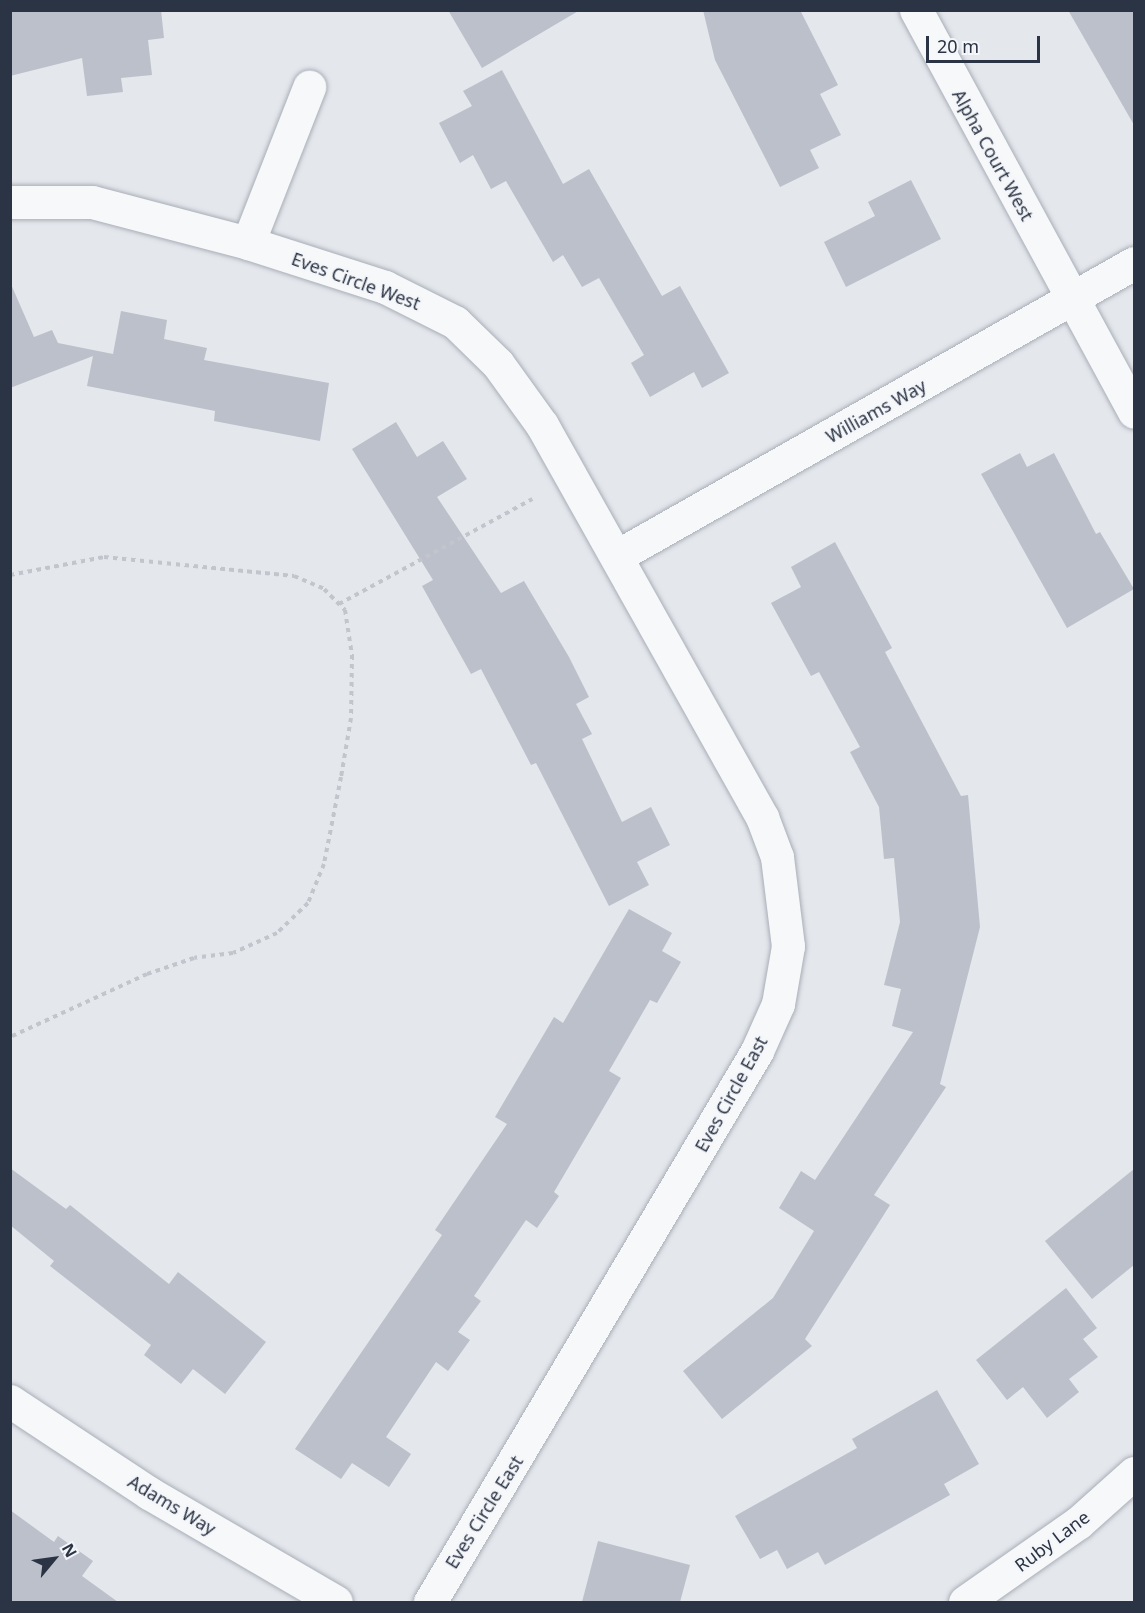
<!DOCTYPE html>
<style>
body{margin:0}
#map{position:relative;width:1145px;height:1613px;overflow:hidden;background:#e4e7ec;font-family:"Noto Sans",sans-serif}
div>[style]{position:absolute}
.building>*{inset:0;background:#bbc0ca}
.path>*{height:4px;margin-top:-2px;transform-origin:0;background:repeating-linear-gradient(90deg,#c2c5cb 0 4.5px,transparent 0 9px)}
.roads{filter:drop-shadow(0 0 2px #a9aeb7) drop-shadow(0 0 2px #a9aeb7)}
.minor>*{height:33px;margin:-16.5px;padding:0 16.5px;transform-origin:16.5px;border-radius:16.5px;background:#f7f8fa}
span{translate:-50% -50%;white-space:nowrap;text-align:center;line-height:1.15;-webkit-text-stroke:4.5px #f4f6f9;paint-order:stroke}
.street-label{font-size:18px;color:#2b3445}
.frame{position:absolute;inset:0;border:12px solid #2b3445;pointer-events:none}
.north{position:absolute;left:24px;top:1529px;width:60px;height:60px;-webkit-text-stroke:4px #f4f6f9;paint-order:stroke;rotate:61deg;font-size:16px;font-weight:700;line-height:24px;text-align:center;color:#2b3445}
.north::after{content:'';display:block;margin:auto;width:21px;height:27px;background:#2b3445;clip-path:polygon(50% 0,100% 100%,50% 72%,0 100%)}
.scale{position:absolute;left:926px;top:36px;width:114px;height:27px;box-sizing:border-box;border:3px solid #2b3445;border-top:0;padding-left:8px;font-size:18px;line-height:21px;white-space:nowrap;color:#2b3445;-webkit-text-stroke:4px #f4f6f9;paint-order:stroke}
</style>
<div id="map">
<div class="building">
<div style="clip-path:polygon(10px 10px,161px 10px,164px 38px,148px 40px,152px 75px,121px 78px,123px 92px,87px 96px,82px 58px,10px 76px)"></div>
<div style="clip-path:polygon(448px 10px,580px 10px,482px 68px)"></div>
<div style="clip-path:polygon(703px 10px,800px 10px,838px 85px,820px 94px,841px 135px,810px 150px,819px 168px,780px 187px,715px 60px)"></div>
<div style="clip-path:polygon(1068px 10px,1134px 10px,1134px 125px)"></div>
<div style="clip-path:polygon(502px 70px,563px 184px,589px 169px,662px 296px,680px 286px,729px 373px,702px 388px,694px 372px,650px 397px,631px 363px,644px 355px,599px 278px,582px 287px,563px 255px,553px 262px,506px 181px,491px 189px,473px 155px,460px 163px,439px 123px,472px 106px,463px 91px)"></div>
<div style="clip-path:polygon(911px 180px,941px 239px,846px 287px,824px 242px,875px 216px,868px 202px)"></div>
<div style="clip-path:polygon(10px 282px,34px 337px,52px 330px,58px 343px,113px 354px,121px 311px,167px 320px,164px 339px,207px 348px,204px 360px,329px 383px,320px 441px,214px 421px,215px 411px,87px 386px,93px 356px,10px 388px)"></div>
<div style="clip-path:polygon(396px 422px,417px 457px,443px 441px,467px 479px,437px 497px,501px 593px,524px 581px,569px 657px,589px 697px,576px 704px,592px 734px,582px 739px,622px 822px,651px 807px,670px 845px,637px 862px,649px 885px,609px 906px,536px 763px,531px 765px,481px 669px,471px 674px,422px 586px,433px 580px,352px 449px)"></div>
<div style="clip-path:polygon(1020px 453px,1027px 467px,1054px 453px,1096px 534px,1100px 532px,1134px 589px,1067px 628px,981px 474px)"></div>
<div style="clip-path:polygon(835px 542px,892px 648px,885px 652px,961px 796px,968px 795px,980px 927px,940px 1084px,946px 1087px,874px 1195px,890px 1205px,805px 1339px,812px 1346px,722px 1419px,683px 1371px,773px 1298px,814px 1231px,779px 1208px,801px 1171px,815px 1180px,913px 1032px,892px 1026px,901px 989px,884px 985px,900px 922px,894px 858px,884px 859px,879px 807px,850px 752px,860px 747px,819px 672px,811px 676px,771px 603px,801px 587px,791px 567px)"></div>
<div style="clip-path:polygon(629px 909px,672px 933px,662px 951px,681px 962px,657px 1003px,650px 1000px,609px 1071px,621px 1078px,554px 1192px,559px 1196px,537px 1228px,526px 1220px,474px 1296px,481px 1301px,458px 1332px,470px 1340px,448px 1371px,436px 1362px,386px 1437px,411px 1454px,389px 1487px,352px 1463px,341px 1479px,295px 1449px,442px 1235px,435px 1230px,507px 1124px,495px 1117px,554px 1017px,563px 1023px)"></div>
<div style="clip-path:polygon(10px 1168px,66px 1209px,70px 1205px,169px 1284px,178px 1272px,266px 1342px,225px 1394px,193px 1369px,181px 1384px,144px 1355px,151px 1345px,50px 1266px,54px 1261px,10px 1225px)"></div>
<div style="clip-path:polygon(1134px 1169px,1134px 1265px,1092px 1299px,1045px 1241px)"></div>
<div style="clip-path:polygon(1066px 1288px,1097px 1328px,1083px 1339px,1098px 1357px,1069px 1379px,1079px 1392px,1047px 1418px,1023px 1387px,1007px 1400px,976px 1360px)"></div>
<div style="clip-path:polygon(937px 1390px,979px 1464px,944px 1484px,950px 1495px,825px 1565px,818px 1552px,787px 1569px,777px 1550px,760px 1559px,735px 1516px,857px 1448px,852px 1439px)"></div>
<div style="clip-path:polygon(10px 1510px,54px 1542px,58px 1536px,93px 1561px,82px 1576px,118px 1602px,10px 1602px)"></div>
<div style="clip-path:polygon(598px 1541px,690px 1565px,680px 1602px,582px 1602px)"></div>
</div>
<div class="path">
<div style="left:10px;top:575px;width:96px;rotate:-10.8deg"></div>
<div style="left:104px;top:557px;width:191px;rotate:5.7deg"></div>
<div style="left:294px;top:576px;width:33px;rotate:23deg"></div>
<div style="left:324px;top:589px;width:30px;rotate:45deg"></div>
<div style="left:345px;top:610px;width:46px;rotate:81.2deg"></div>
<div style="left:352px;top:655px;width:63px;rotate:90.9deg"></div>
<div style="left:351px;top:718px;width:60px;rotate:99.6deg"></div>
<div style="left:341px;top:777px;width:89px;rotate:101.1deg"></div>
<div style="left:324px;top:864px;width:42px;rotate:112.3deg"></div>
<div style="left:308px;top:903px;width:43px;rotate:135.9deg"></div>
<div style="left:277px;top:933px;width:48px;rotate:155.6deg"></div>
<div style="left:233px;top:953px;width:39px;rotate:173deg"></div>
<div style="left:194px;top:958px;width:50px;rotate:161.2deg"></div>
<div style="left:147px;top:974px;width:151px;rotate:155.3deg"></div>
<div style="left:339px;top:604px;width:220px;rotate:-28.5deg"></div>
</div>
<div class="roads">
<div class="minor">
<div style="left:916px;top:10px;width:457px;rotate:61.5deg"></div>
<div style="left:10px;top:202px;width:82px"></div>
<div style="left:92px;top:202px;width:161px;rotate:14.7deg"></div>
<div style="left:248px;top:243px;width:144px;rotate:17.8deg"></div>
<div style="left:385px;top:287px;width:78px;rotate:26.6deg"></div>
<div style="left:455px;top:322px;width:60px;rotate:44.3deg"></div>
<div style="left:498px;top:364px;width:75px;rotate:54.2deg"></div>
<div style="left:542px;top:425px;width:450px;rotate:60.7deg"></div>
<div style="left:762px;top:817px;width:43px;rotate:69.4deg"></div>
<div style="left:777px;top:857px;width:90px;rotate:83deg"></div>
<div style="left:788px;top:946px;width:59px;rotate:99.8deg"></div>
<div style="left:778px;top:1004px;width:51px;rotate:114.1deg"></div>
<div style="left:757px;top:1051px;width:641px;rotate:120.69deg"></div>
<div style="left:248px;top:243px;width:168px;rotate:-68.6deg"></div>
<div style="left:617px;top:556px;width:594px;rotate:-29.54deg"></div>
<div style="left:10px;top:1401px;width:167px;rotate:33.5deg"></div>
<div style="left:149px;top:1493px;width:216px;rotate:30.2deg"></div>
<div style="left:965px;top:1602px;width:138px;rotate:-35deg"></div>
<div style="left:1078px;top:1523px;width:75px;rotate:-41.8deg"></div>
</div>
</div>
<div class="street-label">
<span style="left:993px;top:155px;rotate:61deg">Alpha Court West</span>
<span style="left:356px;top:281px;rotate:20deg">Eves Circle West</span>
<span style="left:876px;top:411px;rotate:-29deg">Williams Way</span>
<span style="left:731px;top:1094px;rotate:-61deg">Eves Circle East</span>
<span style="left:172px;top:1505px;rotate:31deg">Adams Way</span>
<span style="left:484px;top:1512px;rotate:-58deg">Eves Circle East</span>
<span style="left:1052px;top:1541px;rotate:-37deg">Ruby Lane</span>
</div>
<div class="frame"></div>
<div class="north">N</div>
<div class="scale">20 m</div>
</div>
